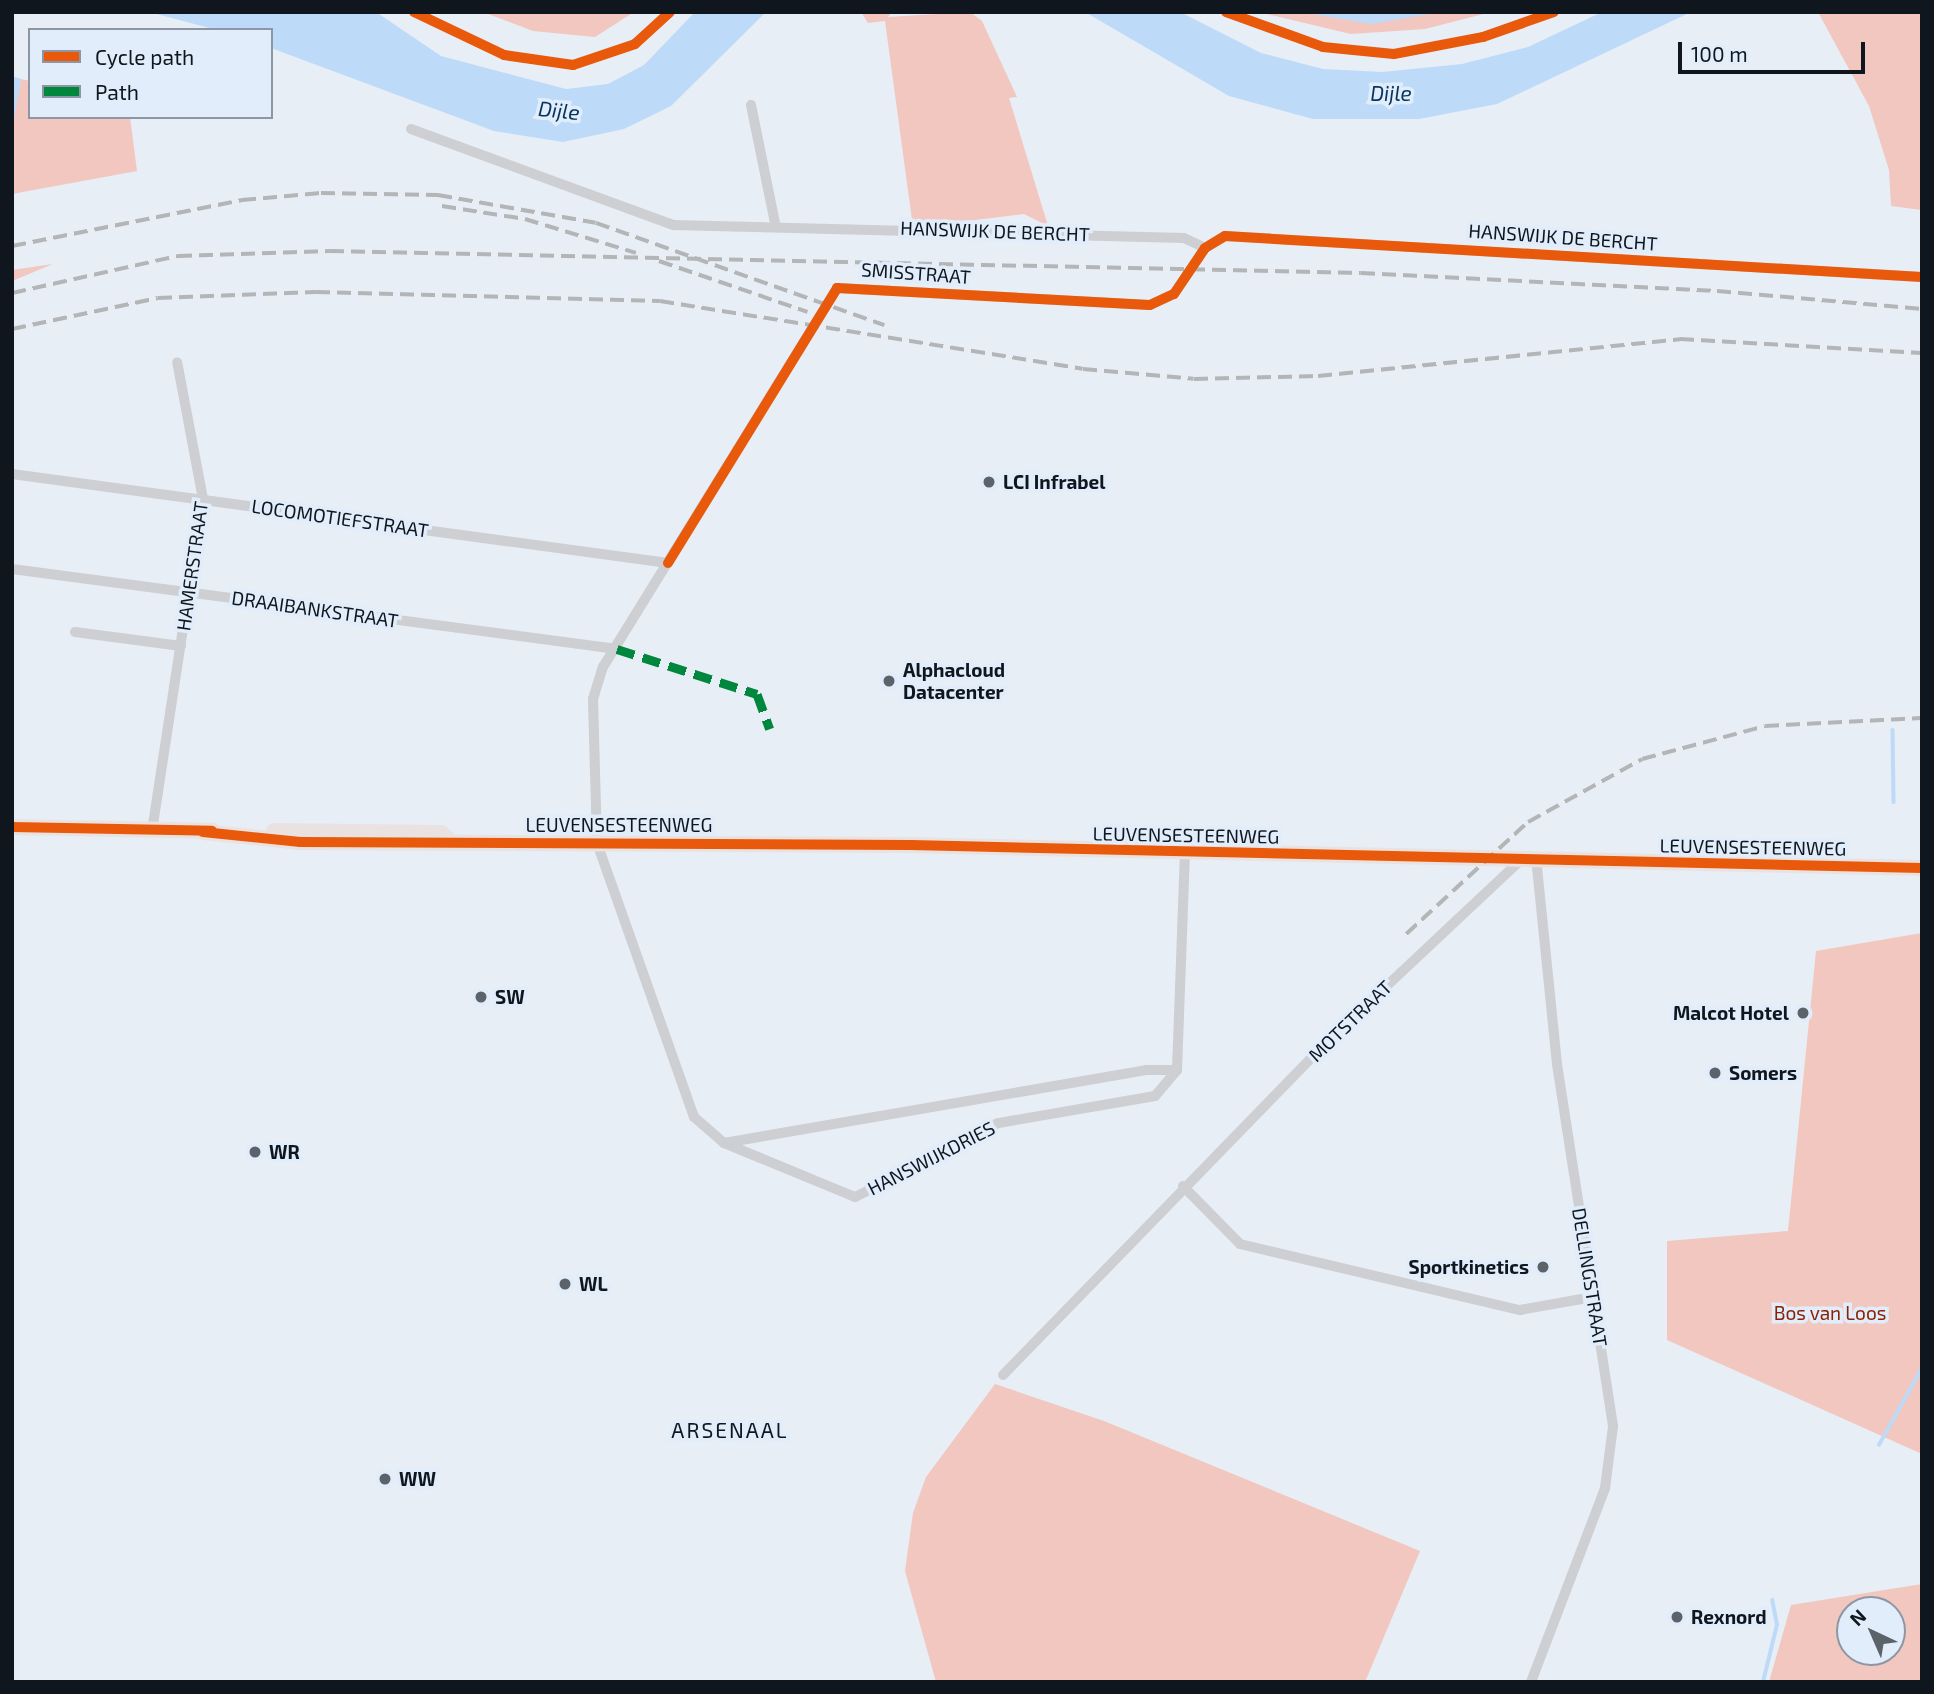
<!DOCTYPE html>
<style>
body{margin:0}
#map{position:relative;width:1934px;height:1694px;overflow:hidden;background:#e7eef5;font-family:"Exo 2",sans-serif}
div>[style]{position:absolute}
.green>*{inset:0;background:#f1c7bf}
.water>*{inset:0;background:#bedaf9}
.stream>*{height:3.5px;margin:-1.75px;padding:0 1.75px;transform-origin:1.75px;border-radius:1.75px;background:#bedaf9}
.minor>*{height:10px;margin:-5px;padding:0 5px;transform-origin:5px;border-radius:5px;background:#cdcfd2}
.primary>*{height:16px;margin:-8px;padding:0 8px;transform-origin:8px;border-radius:8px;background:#eae2e1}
.rail>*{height:3.5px;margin-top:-1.75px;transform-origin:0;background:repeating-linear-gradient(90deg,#b3b5b7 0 14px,transparent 0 21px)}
.quiet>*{height:9px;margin-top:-4.5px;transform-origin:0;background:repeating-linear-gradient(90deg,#00873e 0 18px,transparent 0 27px)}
.cycleway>*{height:10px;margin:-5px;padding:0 5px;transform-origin:5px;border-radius:5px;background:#e8590c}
.dots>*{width:19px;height:19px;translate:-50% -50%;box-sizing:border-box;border:4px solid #e1edfb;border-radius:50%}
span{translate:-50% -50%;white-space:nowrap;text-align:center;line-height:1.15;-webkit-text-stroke:7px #e1edfb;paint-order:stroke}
.street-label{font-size:19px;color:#0f161e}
.poi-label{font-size:19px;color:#0f161e;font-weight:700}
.left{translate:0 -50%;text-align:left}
.right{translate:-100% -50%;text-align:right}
.park-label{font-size:19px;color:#8c2102}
.water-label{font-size:21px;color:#06345e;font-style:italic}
.neighbourhood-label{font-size:21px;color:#0f161e;letter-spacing:2px}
.frame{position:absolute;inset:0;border:14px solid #0f161e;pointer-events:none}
.legend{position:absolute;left:28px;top:28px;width:245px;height:91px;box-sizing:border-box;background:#e1edfb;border:2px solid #8d97a3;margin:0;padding:9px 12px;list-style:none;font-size:21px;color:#0f161e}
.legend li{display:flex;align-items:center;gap:14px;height:35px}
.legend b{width:35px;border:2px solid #8d97a3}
.north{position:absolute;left:1836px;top:1596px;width:70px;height:70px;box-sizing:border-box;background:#e1edfb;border:2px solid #8d97a3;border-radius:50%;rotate:316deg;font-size:19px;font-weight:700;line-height:28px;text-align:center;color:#0f161e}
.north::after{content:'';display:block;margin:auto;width:24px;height:32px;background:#5b6269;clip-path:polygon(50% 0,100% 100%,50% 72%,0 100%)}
.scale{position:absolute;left:1678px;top:42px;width:187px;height:32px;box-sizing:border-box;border:4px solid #0f161e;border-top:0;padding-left:9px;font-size:21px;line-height:24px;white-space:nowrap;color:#0f161e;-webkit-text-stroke:5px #e1edfb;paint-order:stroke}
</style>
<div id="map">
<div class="green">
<div style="clip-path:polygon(483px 12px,634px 12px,595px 37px,533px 31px)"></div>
<div style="clip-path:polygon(861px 12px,892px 12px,888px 17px,970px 12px,982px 21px,1017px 97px,1009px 98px,1048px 226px,1024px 214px,959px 222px,912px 220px,885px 21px,868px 23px)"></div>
<div style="clip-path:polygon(1258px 12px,1491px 12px,1425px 29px,1351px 34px)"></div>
<div style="clip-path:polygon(1818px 12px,1922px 12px,1922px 210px,1891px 206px,1889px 170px,1869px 106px)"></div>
<div style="clip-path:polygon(21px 79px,30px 81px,30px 117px,130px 117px,137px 171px,12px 194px,12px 122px)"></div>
<div style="clip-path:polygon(53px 264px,12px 281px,12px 270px)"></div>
<div style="clip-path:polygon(1922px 933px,1922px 1454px,1667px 1340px,1667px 1241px,1788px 1231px,1816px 951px)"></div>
<div style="clip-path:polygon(995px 1384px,1104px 1421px,1420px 1551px,1365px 1682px,936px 1682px,905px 1571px,913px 1513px,926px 1477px)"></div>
<div style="clip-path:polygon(evenodd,1922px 1584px,1922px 1682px,1769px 1682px,1791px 1605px,1922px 1584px,1850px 1610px,1892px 1610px,1892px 1652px,1850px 1652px,1850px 1610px)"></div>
</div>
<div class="water">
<div style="clip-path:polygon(149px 12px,376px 12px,441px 56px,566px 89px,608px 84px,644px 65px,695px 12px,766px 12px,671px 106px,624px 129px,563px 142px,494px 131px,271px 48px,271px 30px,217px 30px)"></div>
<div style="clip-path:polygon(1085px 12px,1180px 12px,1261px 53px,1323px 69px,1382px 72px,1462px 64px,1528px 47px,1602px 12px,1691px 12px,1497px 104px,1419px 119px,1313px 119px,1229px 96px)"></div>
<div style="clip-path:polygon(1301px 12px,1441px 12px,1371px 24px)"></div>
<div style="clip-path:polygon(12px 76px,21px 79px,12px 130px)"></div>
</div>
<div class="stream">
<div style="left:1893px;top:730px;width:72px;rotate:89.2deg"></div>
<div style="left:1879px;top:1445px;width:88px;rotate:-60.8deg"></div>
<div style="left:1763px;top:1682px;width:59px;rotate:-76.2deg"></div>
<div style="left:1777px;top:1625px;width:25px;rotate:-101deg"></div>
</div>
<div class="minor">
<div style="left:751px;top:105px;width:120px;rotate:78.5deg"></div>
<div style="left:411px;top:129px;width:280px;rotate:20.1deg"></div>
<div style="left:674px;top:225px;width:510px;rotate:1.46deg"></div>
<div style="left:1184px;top:238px;width:23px;rotate:25deg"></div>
<div style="left:12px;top:474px;width:662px;rotate:7.73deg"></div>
<div style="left:12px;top:569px;width:610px;rotate:7.53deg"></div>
<div style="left:75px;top:632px;width:107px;rotate:7.5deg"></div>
<div style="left:152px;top:831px;width:336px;rotate:-81.3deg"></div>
<div style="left:203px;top:499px;width:139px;rotate:-100.7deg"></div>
<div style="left:1177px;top:1070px;width:34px;rotate:130deg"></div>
<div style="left:1155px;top:1096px;width:159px;rotate:170.2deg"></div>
<div style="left:998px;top:1123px;width:161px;rotate:152.6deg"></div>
<div style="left:855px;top:1197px;width:142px;rotate:-157.6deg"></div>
<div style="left:724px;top:1143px;width:428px;rotate:-9.8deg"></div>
<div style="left:1146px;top:1070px;width:31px"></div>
<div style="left:1177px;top:1070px;width:217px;rotate:-87.9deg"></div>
<div style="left:724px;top:1143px;width:40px;rotate:-139deg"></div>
<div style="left:694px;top:1117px;width:291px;rotate:-109.5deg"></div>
<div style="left:597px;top:843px;width:144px;rotate:-91.6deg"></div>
<div style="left:593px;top:699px;width:34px;rotate:-73deg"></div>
<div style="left:603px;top:667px;width:445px;rotate:-58.3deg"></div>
<div style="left:837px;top:288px;width:313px;rotate:3.1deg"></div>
<div style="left:1150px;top:305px;width:26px;rotate:-25deg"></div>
<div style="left:1174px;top:294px;width:55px;rotate:-56deg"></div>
<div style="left:1205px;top:248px;width:23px;rotate:-31deg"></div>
<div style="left:1225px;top:236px;width:698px;rotate:3.37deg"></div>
<div style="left:1183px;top:1186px;width:81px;rotate:45.5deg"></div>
<div style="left:1240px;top:1244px;width:288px;rotate:13.3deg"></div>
<div style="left:1520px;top:1310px;width:74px;rotate:-10.1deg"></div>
<div style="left:1003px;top:1375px;width:466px;rotate:-45.8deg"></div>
<div style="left:1328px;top:1041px;width:265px;rotate:-43.2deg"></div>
<div style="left:1531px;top:1682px;width:208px;rotate:-69.1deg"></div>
<div style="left:1605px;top:1488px;width:63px;rotate:-82.6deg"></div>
<div style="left:1613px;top:1426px;width:366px;rotate:-98.8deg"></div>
<div style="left:1557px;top:1064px;width:206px;rotate:-95.8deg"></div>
</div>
<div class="primary">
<div style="left:12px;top:827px;width:201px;rotate:1.1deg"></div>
<div style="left:274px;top:831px;width:167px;rotate:0.7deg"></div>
<div style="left:441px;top:833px;width:12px;rotate:42deg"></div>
<div style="left:203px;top:832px;width:98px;rotate:5.9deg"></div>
<div style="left:300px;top:842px;width:611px;rotate:0.28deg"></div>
<div style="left:911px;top:845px;width:1011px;rotate:1.3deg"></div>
</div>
<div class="rail">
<div style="left:442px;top:206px;width:84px;rotate:8.9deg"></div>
<div style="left:525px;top:219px;width:116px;rotate:17deg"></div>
<div style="left:12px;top:246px;width:235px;rotate:-11.3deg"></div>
<div style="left:242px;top:200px;width:79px;rotate:-5.1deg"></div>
<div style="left:321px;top:193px;width:117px;rotate:1deg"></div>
<div style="left:438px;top:195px;width:160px;rotate:10deg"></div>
<div style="left:596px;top:223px;width:306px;rotate:19.5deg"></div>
<div style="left:659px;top:261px;width:157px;rotate:18.9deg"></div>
<div style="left:12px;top:293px;width:170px;rotate:-12.6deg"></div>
<div style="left:178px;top:256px;width:152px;rotate:-1.9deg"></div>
<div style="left:330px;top:251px;width:1031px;rotate:1.22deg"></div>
<div style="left:1361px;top:273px;width:356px;rotate:2.9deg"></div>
<div style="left:1717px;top:291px;width:206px;rotate:5deg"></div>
<div style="left:12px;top:329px;width:149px;rotate:-12deg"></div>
<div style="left:158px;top:298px;width:158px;rotate:-2.2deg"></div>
<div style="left:316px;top:292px;width:344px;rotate:1.5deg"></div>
<div style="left:660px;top:301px;width:428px;rotate:9.1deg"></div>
<div style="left:1083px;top:369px;width:111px;rotate:5.1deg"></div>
<div style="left:1194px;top:379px;width:124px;rotate:-1.4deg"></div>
<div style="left:1318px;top:376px;width:364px;rotate:-5.8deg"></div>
<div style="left:1680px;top:339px;width:242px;rotate:3.3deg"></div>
<div style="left:1406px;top:934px;width:166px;rotate:-42.6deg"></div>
<div style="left:1528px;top:822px;width:130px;rotate:-28.9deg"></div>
<div style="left:1642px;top:759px;width:127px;rotate:-15deg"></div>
<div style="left:1765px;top:726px;width:157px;rotate:-2.9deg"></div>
</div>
<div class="quiet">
<div style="left:617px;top:649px;width:147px;rotate:17.8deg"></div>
<div style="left:757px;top:694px;width:37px;rotate:70deg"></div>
</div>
<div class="cycleway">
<div style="left:414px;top:12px;width:100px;rotate:25.5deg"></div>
<div style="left:504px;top:55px;width:70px;rotate:8.2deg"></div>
<div style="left:573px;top:65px;width:65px;rotate:-18.7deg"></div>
<div style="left:635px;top:44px;width:47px;rotate:-42.4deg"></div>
<div style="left:1226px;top:12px;width:103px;rotate:19.8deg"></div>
<div style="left:1323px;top:47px;width:71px;rotate:5.6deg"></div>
<div style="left:1394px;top:54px;width:91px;rotate:-10.8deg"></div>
<div style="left:1483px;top:37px;width:75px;rotate:-19.4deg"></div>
<div style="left:668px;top:563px;width:323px;rotate:-58.4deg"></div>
<div style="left:837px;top:288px;width:313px;rotate:3.1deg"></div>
<div style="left:1150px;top:305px;width:26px;rotate:-25deg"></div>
<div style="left:1174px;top:294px;width:55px;rotate:-56deg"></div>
<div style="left:1205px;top:248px;width:23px;rotate:-31deg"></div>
<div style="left:1225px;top:236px;width:698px;rotate:3.37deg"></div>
<div style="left:12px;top:827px;width:200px;rotate:1.1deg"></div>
<div style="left:203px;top:832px;width:98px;rotate:5.9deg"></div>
<div style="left:300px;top:842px;width:611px;rotate:0.28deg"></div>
<div style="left:911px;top:845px;width:1011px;rotate:1.3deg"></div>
</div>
<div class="dots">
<div style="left:989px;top:482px;background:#5b6269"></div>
<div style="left:889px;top:681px;background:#5b6269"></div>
<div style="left:481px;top:997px;background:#5b6269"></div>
<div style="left:1803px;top:1013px;background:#5b6269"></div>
<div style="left:1715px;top:1073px;background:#5b6269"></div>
<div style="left:255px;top:1152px;background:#5b6269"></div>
<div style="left:1543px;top:1267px;background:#5b6269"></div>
<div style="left:565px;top:1284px;background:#5b6269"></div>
<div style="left:385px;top:1479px;background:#5b6269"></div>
<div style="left:1677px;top:1617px;background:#5b6269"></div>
</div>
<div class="street-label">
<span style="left:995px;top:231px;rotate:2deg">HANSWIJK DE BERCHT</span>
<span style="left:1563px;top:237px;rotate:4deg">HANSWIJK DE BERCHT</span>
<span style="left:916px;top:273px;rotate:4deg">SMISSTRAAT</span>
<span style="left:340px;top:518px;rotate:8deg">LOCOMOTIEFSTRAAT</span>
<span style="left:192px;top:566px;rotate:-82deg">HAMERSTRAAT</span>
<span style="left:315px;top:609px;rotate:8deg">DRAAIBANKSTRAAT</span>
<span style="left:619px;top:825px">LEUVENSESTEENWEG</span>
<span style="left:1186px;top:835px;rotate:1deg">LEUVENSESTEENWEG</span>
<span style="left:1753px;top:847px;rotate:1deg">LEUVENSESTEENWEG</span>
<span style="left:1350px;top:1021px;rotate:-44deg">MOTSTRAAT</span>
<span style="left:931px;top:1158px;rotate:-27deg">HANSWIJKDRIES</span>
<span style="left:1590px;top:1277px;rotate:81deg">DELLINGSTRAAT</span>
</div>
<div class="poi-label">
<span class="left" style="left:1003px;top:482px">LCI Infrabel</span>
<span class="left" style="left:903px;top:681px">Alphacloud<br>Datacenter</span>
<span class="left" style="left:495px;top:997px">SW</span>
<span class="right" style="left:1789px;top:1013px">Malcot Hotel</span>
<span class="left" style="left:1729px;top:1073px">Somers</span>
<span class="left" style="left:269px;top:1152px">WR</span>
<span class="right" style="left:1529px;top:1267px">Sportkinetics</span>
<span class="left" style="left:579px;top:1284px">WL</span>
<span class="left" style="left:399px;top:1479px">WW</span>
<span class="left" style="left:1691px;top:1617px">Rexnord</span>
</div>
<div class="park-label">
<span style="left:1830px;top:1313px">Bos van Loos</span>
</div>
<div class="water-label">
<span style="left:1391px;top:93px">Dijle</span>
<span style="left:559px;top:110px;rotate:6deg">Dijle</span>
</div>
<div class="neighbourhood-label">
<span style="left:730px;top:1430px">ARSENAAL</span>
</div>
<div class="frame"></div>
<ul class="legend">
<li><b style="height:9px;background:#e8590c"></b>Cycle path</li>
<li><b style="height:9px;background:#00873e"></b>Path</li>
</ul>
<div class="north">N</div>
<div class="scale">100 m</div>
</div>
